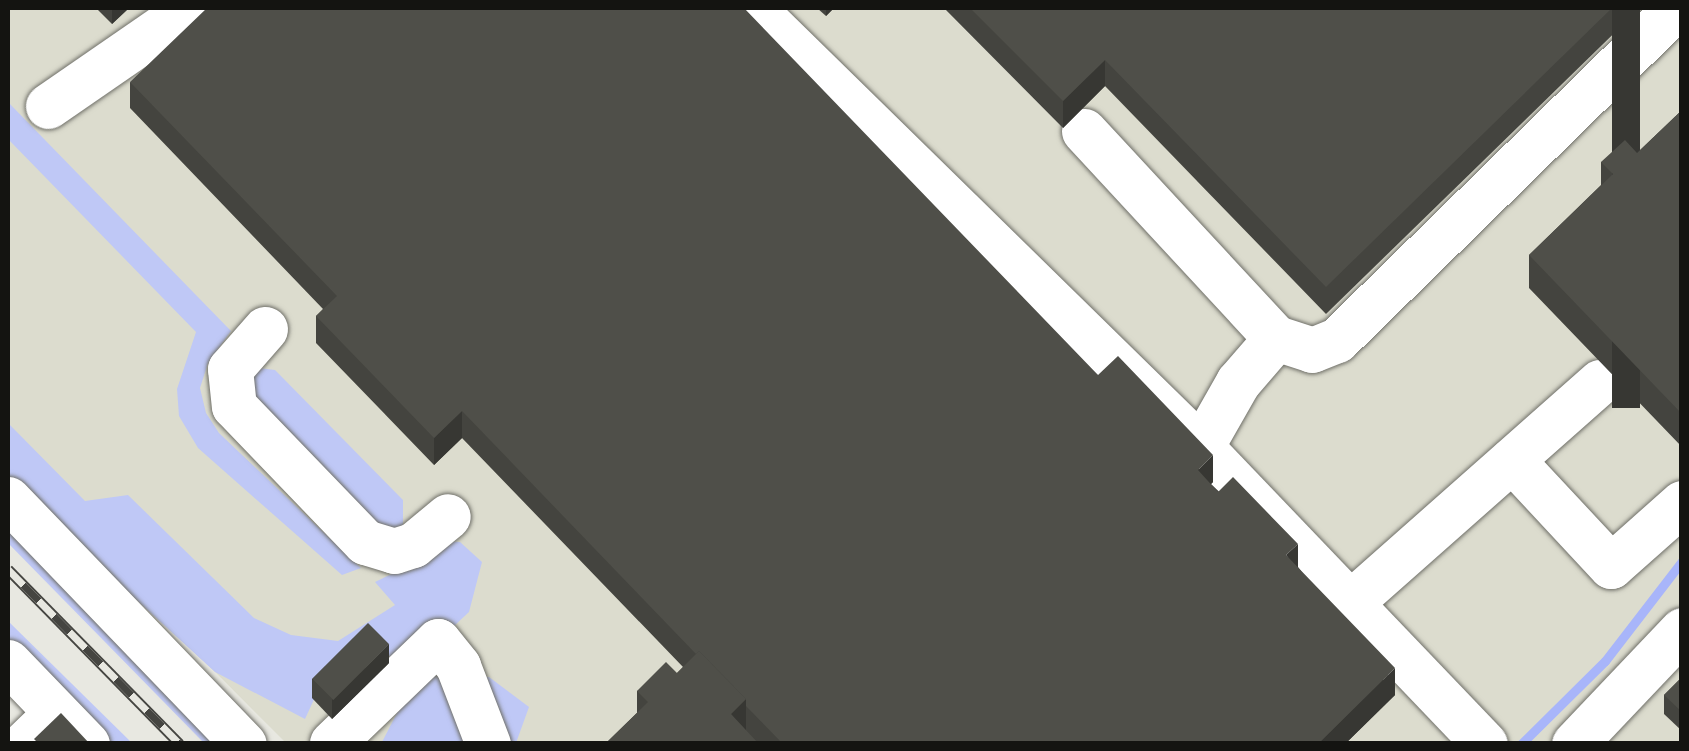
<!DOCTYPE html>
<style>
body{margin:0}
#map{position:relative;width:1689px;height:751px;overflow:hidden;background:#e8e8e1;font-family:"IBM Plex Sans",sans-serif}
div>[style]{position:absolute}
.built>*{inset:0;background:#dcdcce}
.green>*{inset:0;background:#bfc8f6}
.stream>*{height:9px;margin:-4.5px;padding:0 4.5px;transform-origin:4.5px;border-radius:4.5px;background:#a8b5fa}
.roads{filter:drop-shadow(0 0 2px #6f6f68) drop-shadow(0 0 2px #6f6f68)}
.minor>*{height:45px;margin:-22.5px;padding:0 22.5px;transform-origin:22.5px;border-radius:22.5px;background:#fff}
.rail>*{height:11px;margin-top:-5.5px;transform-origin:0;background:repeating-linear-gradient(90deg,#e8e8e1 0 22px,#454541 0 44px);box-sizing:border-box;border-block:2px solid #454541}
.wall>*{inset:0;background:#44443f}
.shaded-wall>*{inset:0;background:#373733;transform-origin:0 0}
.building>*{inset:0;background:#4f4f49;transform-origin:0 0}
span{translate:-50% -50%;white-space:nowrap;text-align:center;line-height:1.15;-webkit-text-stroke:10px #e8e8e1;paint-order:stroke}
.frame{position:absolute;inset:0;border:10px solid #141411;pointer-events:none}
</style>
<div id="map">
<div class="built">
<div style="clip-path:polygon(8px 8px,1681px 8px,1681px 743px,286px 743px,8px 464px)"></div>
</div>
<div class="green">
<div style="clip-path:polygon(8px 102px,231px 331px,208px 363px,200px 388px,206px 413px,219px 433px,361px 568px,342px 575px,198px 448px,179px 416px,177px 389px,196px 332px,8px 139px)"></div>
<div style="clip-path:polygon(259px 368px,275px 370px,403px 500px,403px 528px,384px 536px,244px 403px,244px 377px)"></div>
<div style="clip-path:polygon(8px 423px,85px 501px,128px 495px,254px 618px,291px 635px,338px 641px,395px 605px,375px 582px,404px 568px,434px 540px,460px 542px,482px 562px,469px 612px,438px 641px,395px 659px,374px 648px,317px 693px,305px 719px,215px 672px,8px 482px)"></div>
<div style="clip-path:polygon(8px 506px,244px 743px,204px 743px,8px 543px)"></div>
<div style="clip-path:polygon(8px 621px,132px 743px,92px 743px,8px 659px)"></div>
<div style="clip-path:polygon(432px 676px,489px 677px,529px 707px,516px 743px,381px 744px,398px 711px)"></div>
</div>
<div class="stream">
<div style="left:1521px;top:744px;width:118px;rotate:-44.7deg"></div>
<div style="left:1605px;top:661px;width:126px;rotate:-52.4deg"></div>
</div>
<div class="roads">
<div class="minor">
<div style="left:753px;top:8px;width:627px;rotate:44.42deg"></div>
<div style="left:1201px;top:447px;width:411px;rotate:46.3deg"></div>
<div style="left:48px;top:106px;width:173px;rotate:-34.6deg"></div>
<div style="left:1084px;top:131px;width:282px;rotate:47.2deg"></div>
<div style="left:1276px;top:338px;width:38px;rotate:18deg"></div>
<div style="left:1312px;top:350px;width:27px;rotate:-22deg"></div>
<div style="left:1337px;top:340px;width:474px;rotate:-44.4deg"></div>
<div style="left:265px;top:329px;width:53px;rotate:131.2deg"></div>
<div style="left:230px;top:369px;width:37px;rotate:84deg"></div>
<div style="left:234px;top:406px;width:189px;rotate:46.1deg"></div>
<div style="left:365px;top:542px;width:30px;rotate:17deg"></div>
<div style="left:394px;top:551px;width:20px;rotate:-18deg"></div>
<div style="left:413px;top:545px;width:45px;rotate:-39.6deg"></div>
<div style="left:1201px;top:447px;width:75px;rotate:-60.4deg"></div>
<div style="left:1238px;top:382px;width:58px;rotate:-49.2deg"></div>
<div style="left:1512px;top:460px;width:145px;rotate:47deg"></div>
<div style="left:1611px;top:566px;width:95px;rotate:-41.6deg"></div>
<div style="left:8px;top:499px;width:340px;rotate:46.1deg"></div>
<div style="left:1351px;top:602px;width:332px;rotate:-41.5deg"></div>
<div style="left:8px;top:662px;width:114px;rotate:46.1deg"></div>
<div style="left:332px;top:743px;width:147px;rotate:-43.9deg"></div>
<div style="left:438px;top:641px;width:32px;rotate:51deg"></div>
<div style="left:458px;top:666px;width:84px;rotate:69deg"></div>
<div style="left:24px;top:744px;width:45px;rotate:-44.1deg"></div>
<div style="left:1574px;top:744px;width:157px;rotate:-46.5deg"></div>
</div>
</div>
<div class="rail">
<div style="left:8px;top:569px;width:245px;rotate:45.5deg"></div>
</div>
<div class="wall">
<div style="clip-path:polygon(96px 8px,129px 8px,112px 24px)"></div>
<div style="clip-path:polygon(817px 8px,834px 8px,826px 16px)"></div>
<div style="clip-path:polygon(944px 8px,1640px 8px,1326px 314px,1105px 86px,1063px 128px)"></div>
<div style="clip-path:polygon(130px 82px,1098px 375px,1213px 482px,1211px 484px,1298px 567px,1395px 695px,1345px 744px,605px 744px,637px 713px,637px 691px,677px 673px,683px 667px,462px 438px,434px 465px,316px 343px,316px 316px,323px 309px,130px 108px)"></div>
<div style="clip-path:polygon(1682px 110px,1682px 447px,1529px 288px,1529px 255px,1601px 185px,1601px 162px,1637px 153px)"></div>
<div style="clip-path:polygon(389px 663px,332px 719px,312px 698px,312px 679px)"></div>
<div style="clip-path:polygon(1682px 677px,1682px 731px,1664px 714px,1664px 695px)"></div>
</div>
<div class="shaded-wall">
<div style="clip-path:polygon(112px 8px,129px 8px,112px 24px)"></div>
<div style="clip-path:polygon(826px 8px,834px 8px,826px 16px)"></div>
<div style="left:1612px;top:8px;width:28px;height:400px"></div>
<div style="clip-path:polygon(1105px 60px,1105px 86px,1063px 128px,1063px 101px)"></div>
<div style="clip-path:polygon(462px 411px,462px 438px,434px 465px,434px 438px)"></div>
<div style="clip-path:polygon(1213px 455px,1213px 482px,1198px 497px,1198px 470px)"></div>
<div style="clip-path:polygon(1298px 544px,1298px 571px,1286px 555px)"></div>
<div style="clip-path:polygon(389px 644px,389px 663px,332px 719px,332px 700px)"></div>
<div style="clip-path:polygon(1395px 668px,1395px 695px,1345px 744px,1318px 744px)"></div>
<div style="clip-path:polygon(746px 699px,746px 732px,731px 714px)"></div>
</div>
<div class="building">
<div style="clip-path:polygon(207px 8px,744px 8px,1098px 375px,1118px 356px,1213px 455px,1198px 470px,1218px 492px,1233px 477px,1298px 544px,1286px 555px,1395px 668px,1318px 744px,783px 744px,746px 706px,746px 699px,699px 651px,696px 654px,462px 411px,434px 438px,316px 316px,337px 296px,130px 82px)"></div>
<div style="clip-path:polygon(970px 8px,1612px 8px,1326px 287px,1105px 60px,1063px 101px)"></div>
<div style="clip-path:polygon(1682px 110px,1682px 414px,1529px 255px,1613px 174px,1601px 162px,1625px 140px,1637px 153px)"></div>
<div style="left:368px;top:623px;width:30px;height:79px;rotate:45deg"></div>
<div style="clip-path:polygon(699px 651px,746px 699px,731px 714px,759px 744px,605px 744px,648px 702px,637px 691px,666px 662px,677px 673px)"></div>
<div style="clip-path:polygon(1682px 677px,1682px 712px,1664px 695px)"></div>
<div style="clip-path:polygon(61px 713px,90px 744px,39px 744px,34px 739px)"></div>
</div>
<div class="frame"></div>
</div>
